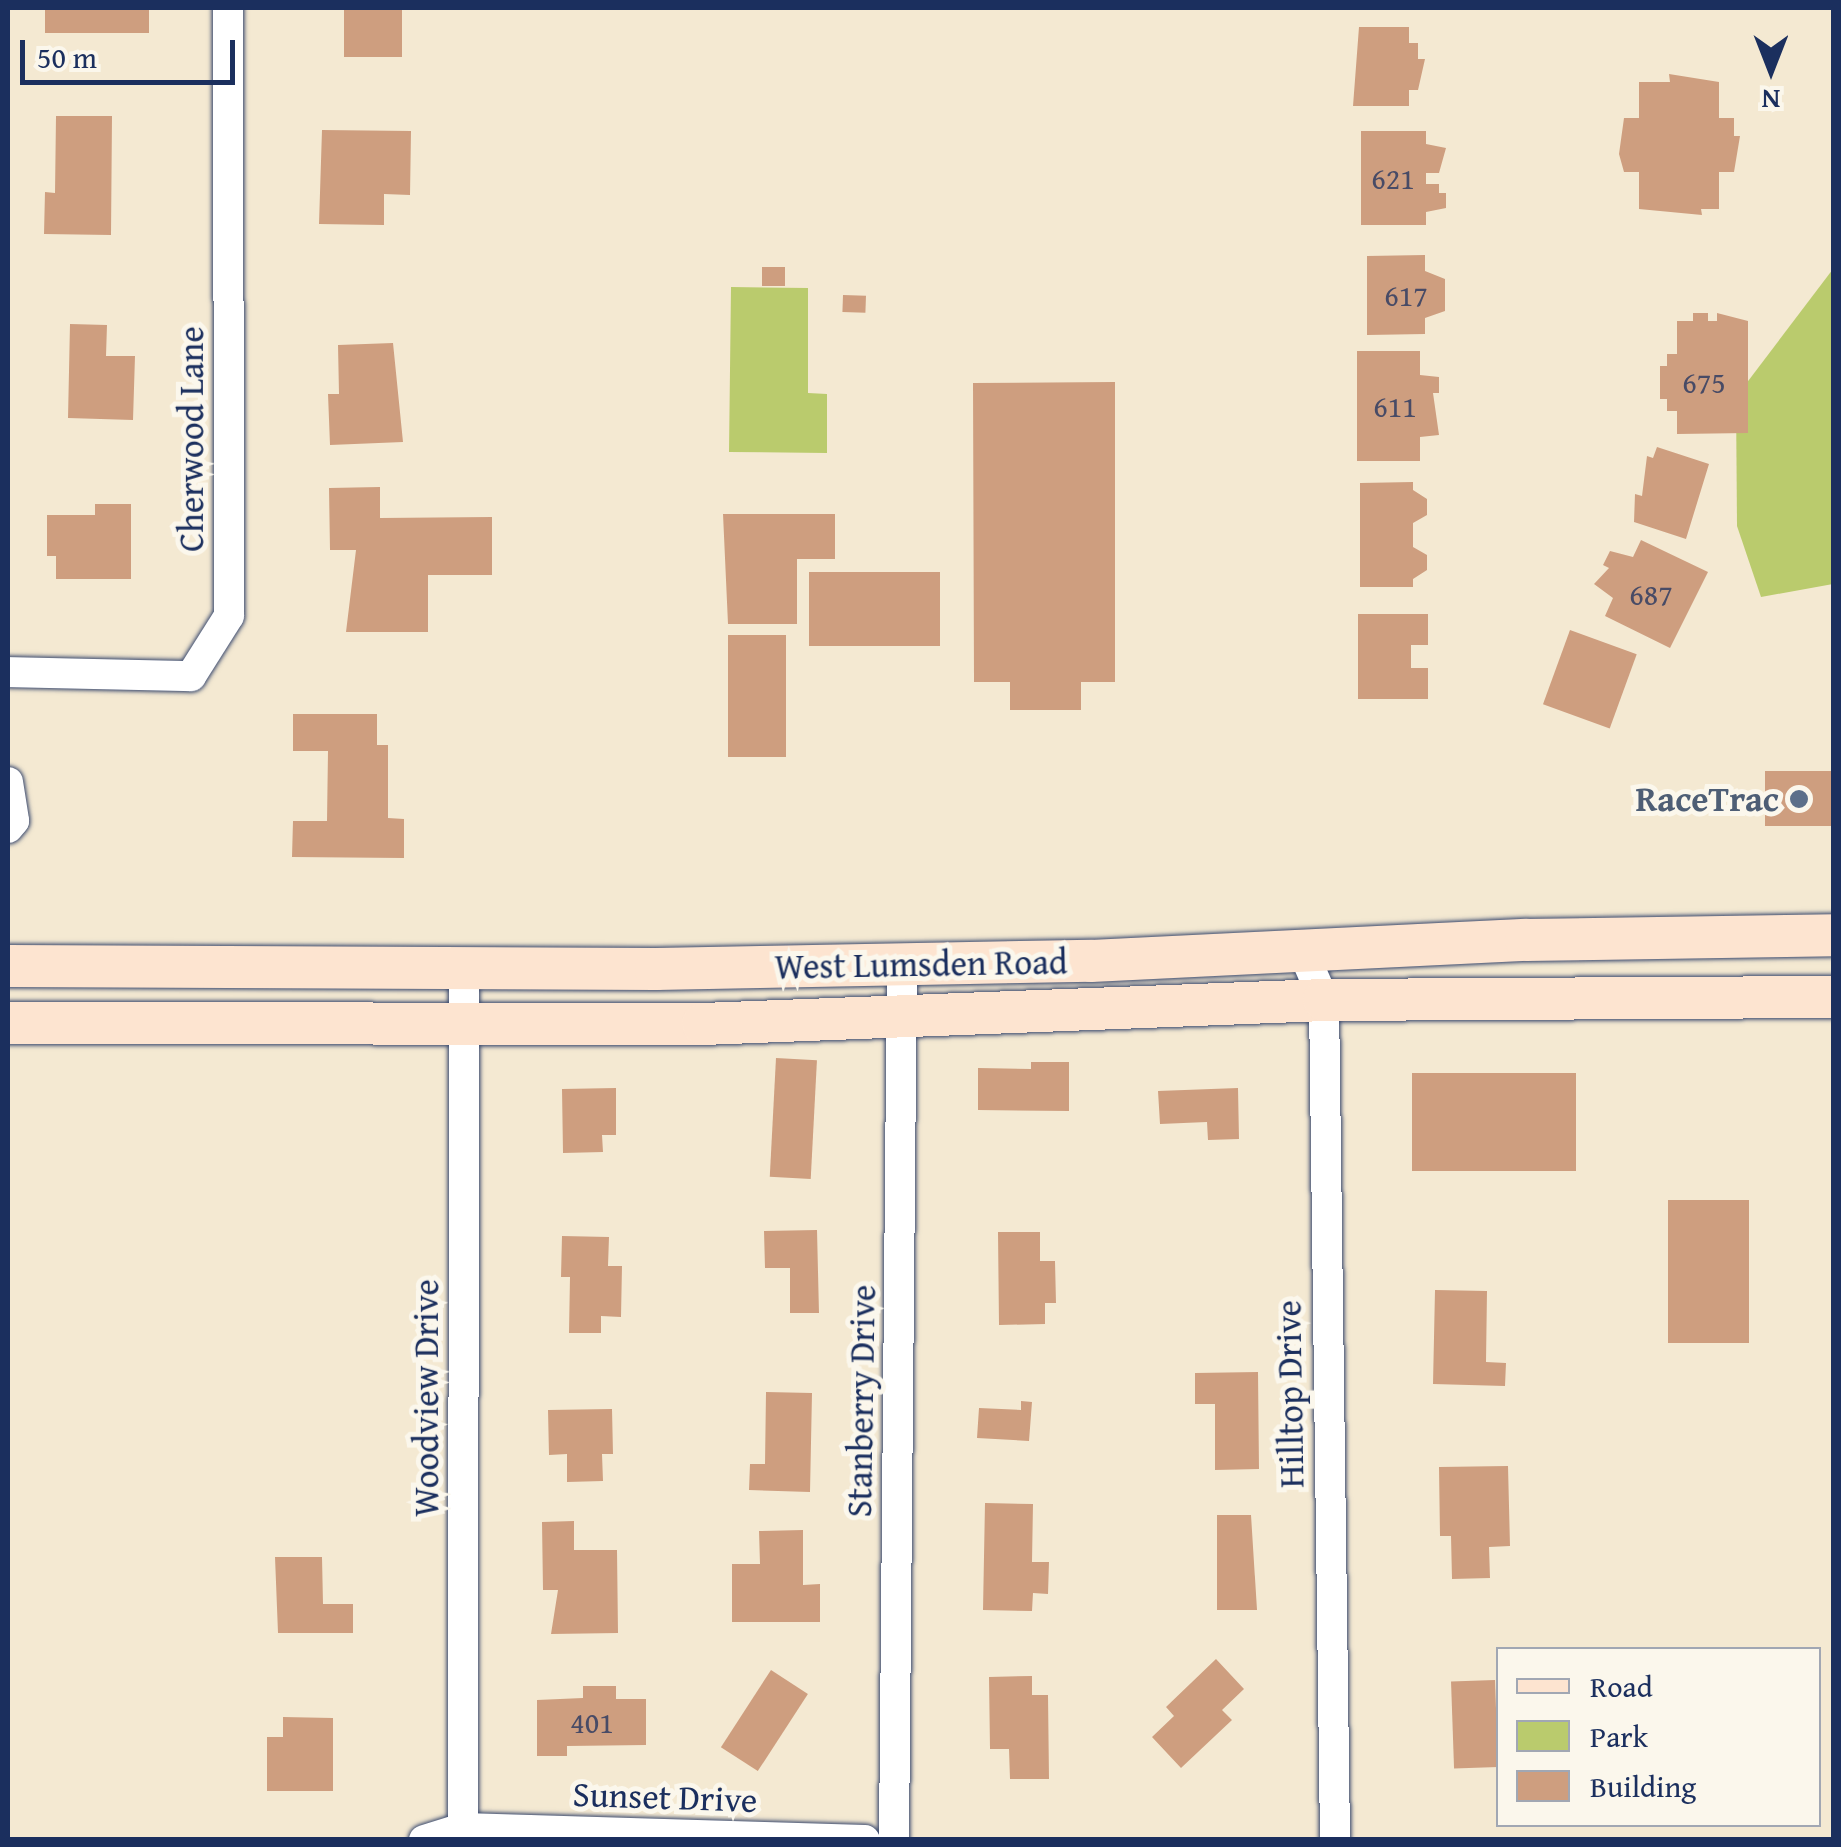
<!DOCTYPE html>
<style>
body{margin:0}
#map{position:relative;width:1841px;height:1847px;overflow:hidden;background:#f4e9d2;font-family:"Gentium Book Plus",serif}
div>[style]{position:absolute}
.green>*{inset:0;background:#bacb6d}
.building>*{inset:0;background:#ce9e7f;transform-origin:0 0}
.roads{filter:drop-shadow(0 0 2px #3c4b6f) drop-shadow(0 0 2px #3c4b6f)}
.street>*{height:30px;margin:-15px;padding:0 15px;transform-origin:15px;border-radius:15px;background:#fff}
.secondary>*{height:42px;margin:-21px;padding:0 21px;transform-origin:21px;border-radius:21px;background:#fde4d0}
.dots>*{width:28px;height:28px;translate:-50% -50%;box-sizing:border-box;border:5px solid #fbf7ec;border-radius:50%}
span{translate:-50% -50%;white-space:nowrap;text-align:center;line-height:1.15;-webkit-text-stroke:10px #fbf7ec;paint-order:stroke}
.number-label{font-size:30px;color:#484b66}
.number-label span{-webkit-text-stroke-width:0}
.street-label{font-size:35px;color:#1b2f5e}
.service-label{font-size:35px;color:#4e5e75;font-weight:700}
.right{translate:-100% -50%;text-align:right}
.frame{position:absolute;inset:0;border:10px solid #1b2f5e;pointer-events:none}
.legend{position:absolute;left:1496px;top:1647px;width:325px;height:180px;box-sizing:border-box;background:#fbf7ec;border:2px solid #a1a7b3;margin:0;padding:12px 18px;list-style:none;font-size:30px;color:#1b2f5e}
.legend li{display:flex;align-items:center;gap:20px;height:50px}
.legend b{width:50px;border:2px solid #a1a7b3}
.north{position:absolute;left:1721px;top:20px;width:100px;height:100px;-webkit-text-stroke:8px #fbf7ec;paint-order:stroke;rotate:180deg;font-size:28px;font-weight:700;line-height:40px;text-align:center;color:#1b2f5e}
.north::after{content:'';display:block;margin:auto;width:35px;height:45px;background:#1b2f5e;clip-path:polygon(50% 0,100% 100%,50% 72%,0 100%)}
.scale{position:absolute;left:20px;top:40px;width:215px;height:45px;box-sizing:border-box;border:5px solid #1b2f5e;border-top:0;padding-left:12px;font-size:30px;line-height:35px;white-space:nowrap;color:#1b2f5e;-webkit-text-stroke:8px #fbf7ec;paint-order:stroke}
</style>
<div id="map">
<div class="green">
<div style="clip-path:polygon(1833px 269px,1833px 584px,1761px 597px,1737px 526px,1736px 397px)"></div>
<div style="clip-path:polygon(731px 287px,808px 288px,808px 393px,827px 394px,827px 453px,729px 452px)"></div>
</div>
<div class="building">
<div style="left:45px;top:8px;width:104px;height:25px"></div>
<div style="left:344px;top:8px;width:58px;height:49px"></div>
<div style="clip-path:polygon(1359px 27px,1409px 27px,1409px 43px,1418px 43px,1418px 59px,1425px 59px,1418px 90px,1409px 90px,1409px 106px,1353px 106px)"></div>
<div style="clip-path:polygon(1669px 74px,1719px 82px,1719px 118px,1734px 118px,1734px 136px,1740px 136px,1734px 172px,1719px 172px,1719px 209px,1701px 209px,1702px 215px,1639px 209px,1639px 172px,1624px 172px,1619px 154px,1624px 118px,1639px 118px,1639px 82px,1670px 82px)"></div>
<div style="clip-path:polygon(56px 116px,112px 116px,111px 235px,44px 234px,45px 192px,55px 193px)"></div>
<div style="clip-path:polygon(322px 130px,411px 131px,410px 195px,384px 194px,384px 225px,319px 224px)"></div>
<div style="clip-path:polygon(1361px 131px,1426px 131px,1426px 144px,1446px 148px,1439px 173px,1426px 173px,1426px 184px,1439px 184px,1439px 193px,1446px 193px,1446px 208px,1426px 212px,1426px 225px,1361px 225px)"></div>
<div style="clip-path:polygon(1425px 255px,1425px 271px,1445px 279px,1445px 311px,1425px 318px,1425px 334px,1367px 335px,1367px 256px)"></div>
<div style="left:762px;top:267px;width:23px;height:19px"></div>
<div style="left:843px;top:295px;width:23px;height:17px;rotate:2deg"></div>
<div style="clip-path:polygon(1693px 313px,1708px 313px,1708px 321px,1717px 321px,1717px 313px,1748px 321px,1748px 433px,1677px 434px,1677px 411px,1667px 411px,1667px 399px,1660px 399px,1660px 366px,1667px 366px,1667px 354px,1677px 354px,1677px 321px,1693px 321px)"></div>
<div style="clip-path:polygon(70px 324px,107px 325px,106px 356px,135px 356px,133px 420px,68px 418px)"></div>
<div style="clip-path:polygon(393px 343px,403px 442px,330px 445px,328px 394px,339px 394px,338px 345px)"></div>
<div style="clip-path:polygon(1357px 351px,1420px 351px,1420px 375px,1439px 377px,1439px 393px,1433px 393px,1439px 435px,1420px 437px,1420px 461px,1357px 461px)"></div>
<div style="clip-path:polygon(1115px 382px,1115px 682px,1081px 682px,1081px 710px,1010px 710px,1010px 682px,974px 682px,973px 383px)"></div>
<div style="clip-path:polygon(1657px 447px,1709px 464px,1686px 539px,1634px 522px,1635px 494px,1642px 496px,1647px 456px,1653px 458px)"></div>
<div style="clip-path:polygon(1413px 482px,1413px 490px,1427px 499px,1427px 515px,1413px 523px,1413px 547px,1427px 555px,1427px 570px,1413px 579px,1413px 587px,1360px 587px,1360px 483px)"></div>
<div style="clip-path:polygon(380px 487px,380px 518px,492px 517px,492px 575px,428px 575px,428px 632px,346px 632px,356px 550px,330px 550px,329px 488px)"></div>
<div style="clip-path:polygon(95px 504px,131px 504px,131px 579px,56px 579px,56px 556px,47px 556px,47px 515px,95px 515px)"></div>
<div style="clip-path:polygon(723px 514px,835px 514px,835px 559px,797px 559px,797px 624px,728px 624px)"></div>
<div style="clip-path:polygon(1641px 540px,1708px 572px,1670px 648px,1605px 616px,1613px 598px,1594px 584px,1609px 568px,1603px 565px,1610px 551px,1633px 557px)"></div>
<div style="left:809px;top:572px;width:131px;height:74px"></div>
<div style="clip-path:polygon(1358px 614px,1428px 614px,1428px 645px,1411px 645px,1411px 668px,1428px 668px,1428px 699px,1358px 699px)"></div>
<div style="left:1570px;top:630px;width:71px;height:79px;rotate:20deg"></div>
<div style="left:728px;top:635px;width:58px;height:122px"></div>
<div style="clip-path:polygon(293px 714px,377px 714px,377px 745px,388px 745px,388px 818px,404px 819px,404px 858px,292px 857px,293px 821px,327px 821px,328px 751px,293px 751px)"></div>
<div style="left:1765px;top:771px;width:69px;height:55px"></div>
<div style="left:776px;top:1058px;width:41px;height:119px;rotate:3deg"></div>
<div style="clip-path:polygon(1031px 1062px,1069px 1062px,1069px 1111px,978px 1110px,978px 1068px,1031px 1069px)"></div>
<div style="left:1412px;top:1073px;width:164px;height:98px"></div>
<div style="clip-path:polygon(616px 1088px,616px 1135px,602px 1135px,603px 1152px,563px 1153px,562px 1089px)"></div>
<div style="clip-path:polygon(1238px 1088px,1239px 1139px,1208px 1140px,1207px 1122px,1160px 1124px,1158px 1091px)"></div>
<div style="left:1668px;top:1200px;width:81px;height:143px"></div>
<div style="clip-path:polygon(817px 1230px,819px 1313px,790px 1313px,790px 1268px,765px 1268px,764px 1231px)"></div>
<div style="clip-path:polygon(998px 1232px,1040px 1232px,1040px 1261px,1055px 1261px,1056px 1303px,1045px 1303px,1045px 1324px,999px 1325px)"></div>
<div style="clip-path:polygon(562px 1236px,609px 1237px,608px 1266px,622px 1266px,621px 1317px,601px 1316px,601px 1333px,569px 1333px,570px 1277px,561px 1277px)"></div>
<div style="clip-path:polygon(1435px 1290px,1487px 1291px,1486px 1362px,1506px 1363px,1505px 1386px,1433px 1384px)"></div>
<div style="clip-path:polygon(1258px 1372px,1259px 1469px,1215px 1470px,1215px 1404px,1195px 1404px,1195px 1373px)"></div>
<div style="clip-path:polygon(766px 1392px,812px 1393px,810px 1492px,749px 1490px,750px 1464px,765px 1464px)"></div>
<div style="clip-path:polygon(1021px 1401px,1032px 1402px,1029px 1441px,977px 1438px,979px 1408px,1021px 1410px)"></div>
<div style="clip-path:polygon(612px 1409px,613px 1454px,602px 1454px,603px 1481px,567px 1482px,567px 1454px,549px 1455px,548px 1410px)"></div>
<div style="clip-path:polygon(1508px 1466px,1510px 1546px,1489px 1547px,1490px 1578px,1452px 1579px,1451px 1536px,1440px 1536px,1439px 1467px)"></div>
<div style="clip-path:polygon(985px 1503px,1033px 1504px,1032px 1562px,1049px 1562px,1048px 1594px,1033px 1593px,1032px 1611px,983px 1610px)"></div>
<div style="clip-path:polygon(1217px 1515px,1251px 1515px,1257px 1610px,1217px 1610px)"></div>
<div style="clip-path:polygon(574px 1521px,574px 1550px,617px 1550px,618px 1633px,551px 1634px,558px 1590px,543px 1590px,542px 1522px)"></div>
<div style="clip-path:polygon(803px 1530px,803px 1585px,820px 1584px,820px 1622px,732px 1622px,732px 1564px,760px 1564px,759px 1531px)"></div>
<div style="clip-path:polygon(275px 1557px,322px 1557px,323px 1604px,353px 1604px,353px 1633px,278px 1633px)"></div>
<div style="clip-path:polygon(1216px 1659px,1244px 1689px,1222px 1710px,1232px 1720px,1181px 1768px,1152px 1737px,1174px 1716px,1166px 1707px)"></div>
<div style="left:771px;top:1670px;width:44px;height:92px;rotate:33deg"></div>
<div style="clip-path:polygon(1032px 1676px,1032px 1695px,1048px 1695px,1049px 1779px,1010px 1779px,1009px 1749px,990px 1749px,989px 1677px)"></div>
<div style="left:1495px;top:1680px;width:87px;height:44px;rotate:88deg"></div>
<div style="clip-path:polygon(583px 1686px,616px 1686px,616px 1699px,646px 1699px,646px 1745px,567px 1746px,567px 1756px,537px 1756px,537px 1700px,583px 1698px)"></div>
<div style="clip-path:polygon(283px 1717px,333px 1718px,333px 1791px,267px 1791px,267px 1737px,283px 1737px)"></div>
</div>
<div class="roads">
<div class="street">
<div style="left:8px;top:672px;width:183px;rotate:1.3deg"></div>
<div style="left:191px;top:676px;width:71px;rotate:-57.7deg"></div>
<div style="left:229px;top:616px;width:608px;rotate:-90.09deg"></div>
<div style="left:8px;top:782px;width:39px;rotate:81deg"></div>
<div style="left:14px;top:821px;width:9px;rotate:131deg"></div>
<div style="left:1303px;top:952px;width:52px;rotate:66.4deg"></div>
<div style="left:1324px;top:1000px;width:840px;rotate:89.25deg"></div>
<div style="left:463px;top:1828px;width:860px;rotate:-89.93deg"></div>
<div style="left:424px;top:1840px;width:41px;rotate:-17.1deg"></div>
<div style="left:463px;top:1828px;width:402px;rotate:1.7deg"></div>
<div style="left:894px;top:1840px;width:876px;rotate:-89.48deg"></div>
</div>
<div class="secondary">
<div style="left:8px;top:966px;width:648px;rotate:0.27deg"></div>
<div style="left:656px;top:969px;width:435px;rotate:-1.1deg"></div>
<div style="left:1091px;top:961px;width:436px;rotate:-2.8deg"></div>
<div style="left:1526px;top:940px;width:308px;rotate:-0.9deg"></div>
<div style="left:8px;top:1023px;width:695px;rotate:0.08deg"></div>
<div style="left:703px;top:1024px;width:621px;rotate:-2.21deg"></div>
<div style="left:1324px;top:1000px;width:510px;rotate:-0.34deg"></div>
</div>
</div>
<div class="dots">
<div style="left:1799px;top:799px;background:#5c6f8a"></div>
</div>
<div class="number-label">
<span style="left:1393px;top:178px">621</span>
<span style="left:1406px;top:295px">617</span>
<span style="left:1704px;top:382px">675</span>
<span style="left:1395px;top:406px">611</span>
<span style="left:1651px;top:594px">687</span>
<span style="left:592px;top:1722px">401</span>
</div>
<div class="street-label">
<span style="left:191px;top:439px;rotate:-90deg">Cherwood Lane</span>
<span style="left:921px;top:964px;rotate:-1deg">West Lumsden Road</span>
<span style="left:1290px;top:1394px;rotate:-91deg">Hilltop Drive</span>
<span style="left:426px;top:1398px;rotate:-90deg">Woodview Drive</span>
<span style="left:861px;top:1401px;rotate:-89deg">Stanberry Drive</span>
<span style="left:665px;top:1797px;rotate:2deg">Sunset Drive</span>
</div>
<div class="service-label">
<span class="right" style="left:1779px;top:799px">RaceTrac</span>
</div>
<div class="frame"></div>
<ul class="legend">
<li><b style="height:12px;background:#fde4d0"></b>Road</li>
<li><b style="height:28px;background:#bacb6d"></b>Park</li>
<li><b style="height:28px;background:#ce9e7f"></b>Building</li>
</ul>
<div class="north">N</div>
<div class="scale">50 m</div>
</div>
